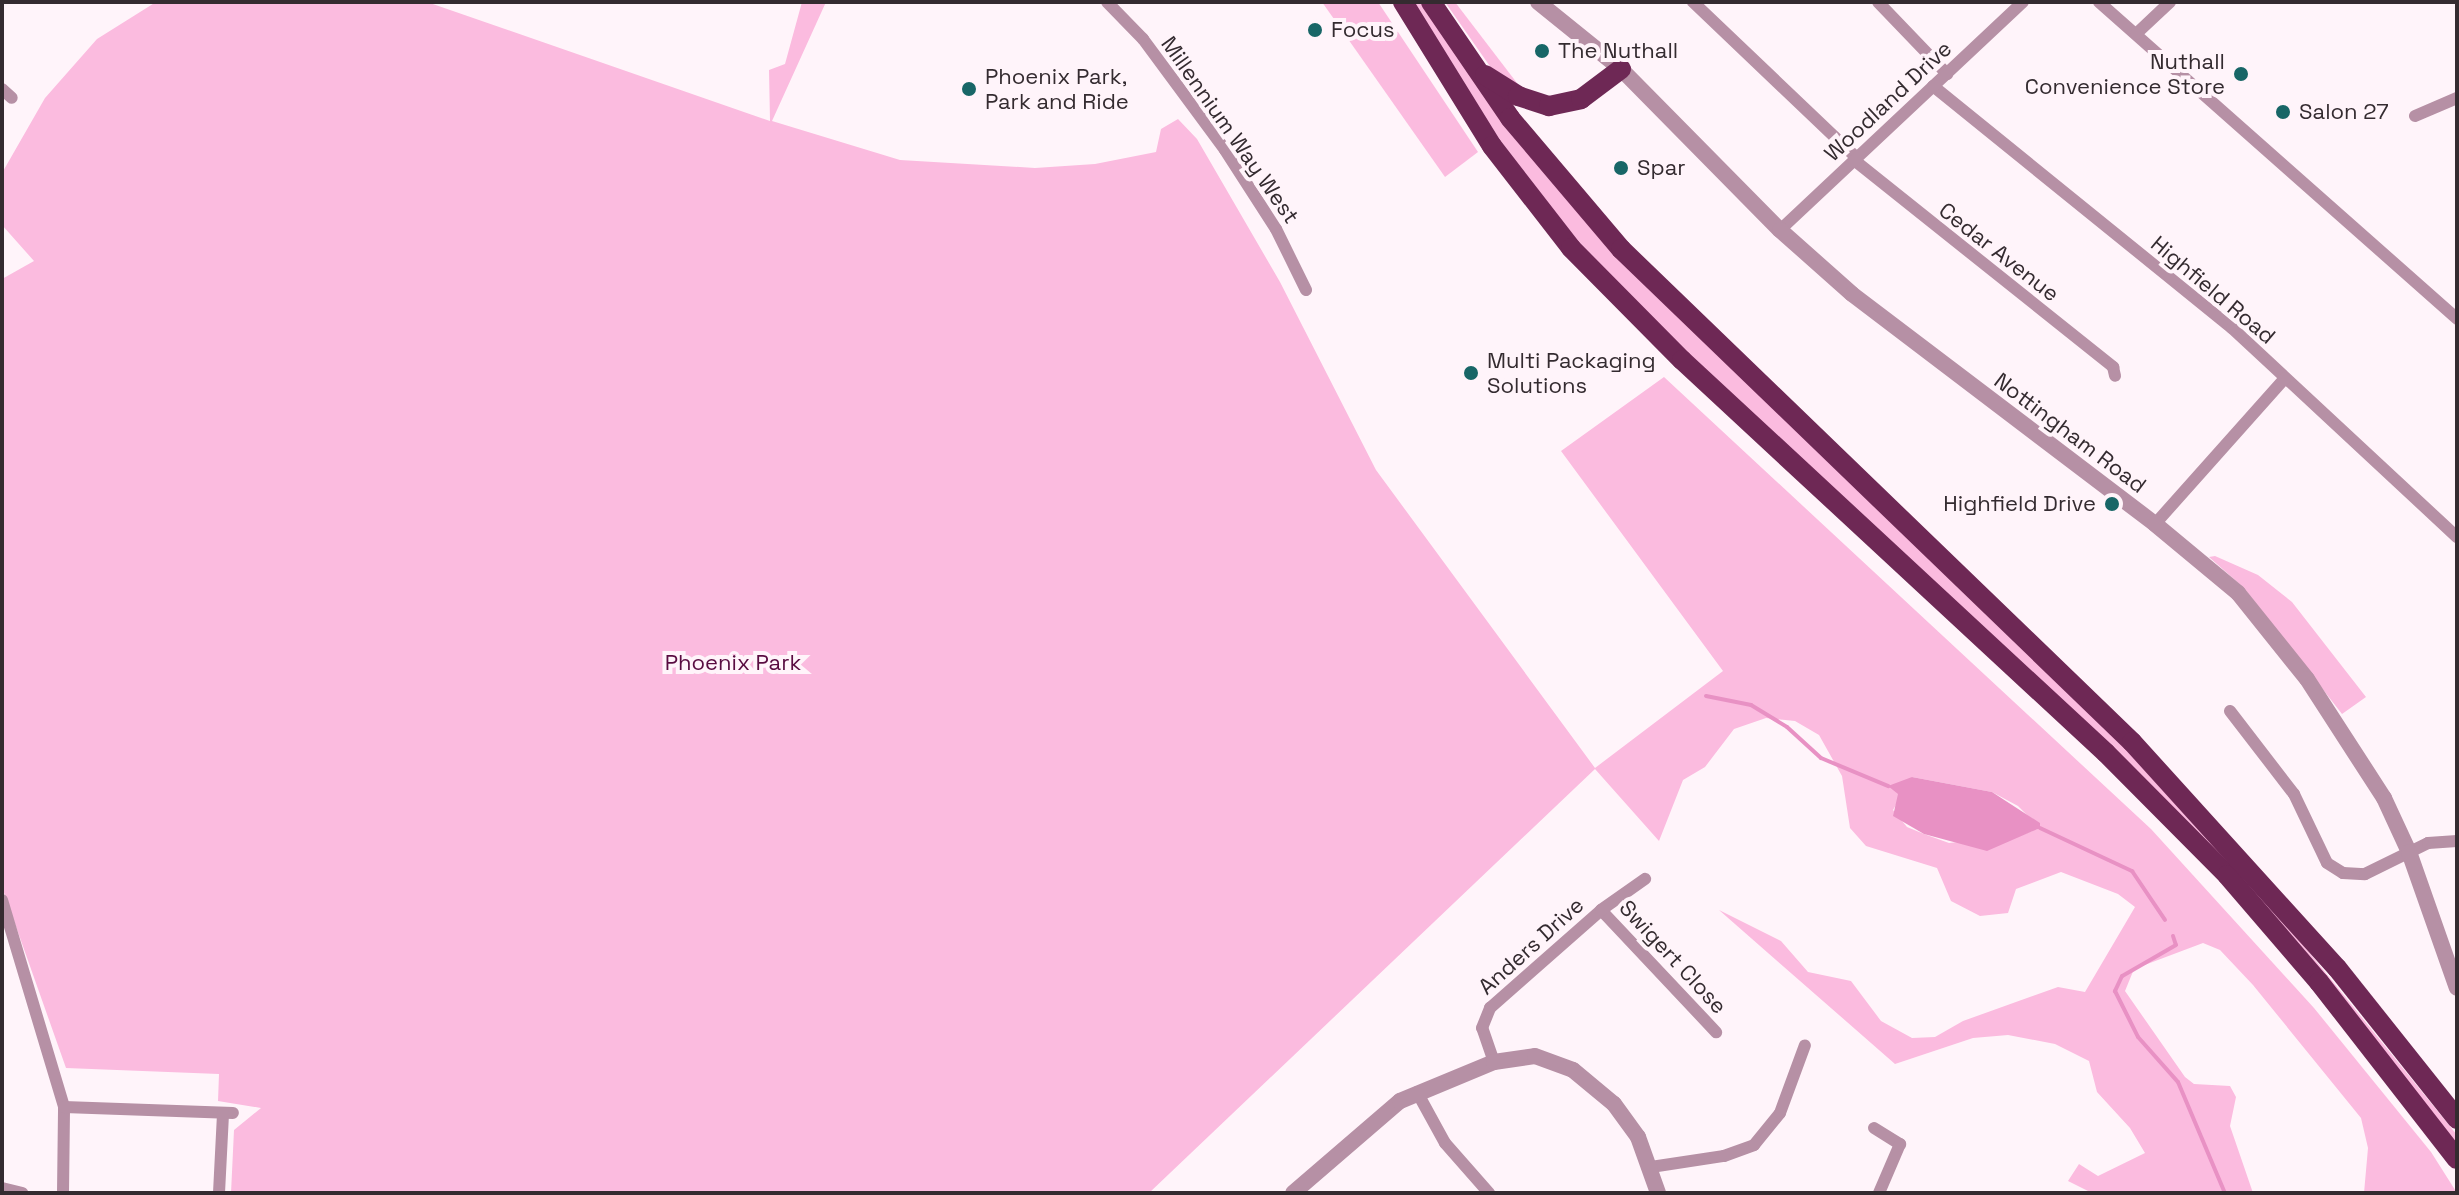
<!DOCTYPE html>
<style>
body{margin:0}
#map{position:relative;width:2459px;height:1195px;overflow:hidden;background:#fff4fa;font-family:"Space Grotesk",sans-serif}
div>[style]{position:absolute}
.green>*{inset:0;background:#fbbbdf}
.water>*{inset:0;background:#e891c4}
.stream>*{height:4px;margin:-2px;padding:0 2px;transform-origin:2px;border-radius:2px;background:#e891c4}
.minor>*{height:12px;margin:-6px;padding:0 6px;transform-origin:6px;border-radius:6px;background:#b690a5}
.tertiary>*{height:16px;margin:-8px;padding:0 8px;transform-origin:8px;border-radius:8px;background:#b690a5}
.trunk>*{height:20px;margin:-10px;padding:0 10px;transform-origin:10px;border-radius:10px;background:#6e2855}
.dots>*{width:22px;height:22px;translate:-50% -50%;box-sizing:border-box;border:4px solid #fff4fa;border-radius:50%}
span{translate:-50% -50%;white-space:nowrap;text-align:center;line-height:1.15;-webkit-text-stroke:8px #fff4fa;paint-order:stroke}
.poi-label{font-size:22px;color:#342b30}
.left{translate:0 -50%;text-align:left}
.right{translate:-100% -50%;text-align:right}
.street-label{font-size:22px;color:#342b30}
.park-label{font-size:22px;color:#590c41}
.frame{position:absolute;inset:0;border:4px solid #342b30;pointer-events:none}
</style>
<div id="map">
<div class="green">
<div style="clip-path:polygon(evenodd,156px 2px,427px 2px,770px 121px,769px 70px,785px 64px,802px 2px,826px 2px,772px 121px,900px 160px,1035px 168px,1095px 164px,1156px 152px,1161px 129px,1178px 119px,1197px 139px,1280px 282px,1376px 470px,1595px 768px,1723px 671px,1561px 451px,1664px 377px,2151px 829px,2314px 1008px,2431px 1152px,2457px 1193px,2364px 1193px,2368px 1148px,2361px 1118px,2253px 985px,2220px 950px,2203px 943px,2134px 969px,2125px 991px,2185px 1077px,2194px 1084px,2230px 1086px,2236px 1097px,2230px 1126px,2253px 1193px,2092px 1193px,2068px 1181px,2079px 1164px,2098px 1176px,2145px 1153px,2130px 1128px,2097px 1092px,2089px 1061px,2055px 1044px,2008px 1035px,1973px 1038px,1895px 1064px,1719px 910px,1781px 941px,1808px 972px,1851px 981px,1881px 1021px,1912px 1038px,1935px 1037px,1963px 1021px,2058px 987px,2085px 992px,2135px 907px,2118px 894px,2061px 872px,2016px 889px,2008px 913px,1980px 916px,1951px 901px,1937px 868px,1866px 846px,1850px 828px,1842px 776px,1819px 735px,1795px 721px,1766px 718px,1734px 729px,1705px 767px,1683px 780px,1659px 841px,1595px 769px,1149px 1193px,231px 1193px,234px 1130px,261px 1108px,218px 1101px,219px 1074px,66px 1068px,2px 887px,2px 279px,34px 261px,2px 225px,2px 173px,45px 98px,97px 39px,156px 2px,1912px 777px,1992px 792px,2018px 806px,2040px 828px,2022px 835px,1949px 843px,1924px 834px,1907px 827px,1893px 810px,1912px 777px)"></div>
<div style="clip-path:polygon(1322px 2px,1378px 2px,1478px 152px,1445px 177px)"></div>
<div style="clip-path:polygon(1411px 2px,1422px 2px,1511px 133px,1601px 239px,2106px 725px,2240px 867px,2457px 1135px,2457px 1148px,2307px 959px,1599px 271px,1519px 173px)"></div>
<div style="clip-path:polygon(1445px 2px,1455px 2px,1520px 87px,1496px 75px)"></div>
<div style="clip-path:polygon(2215px 556px,2258px 575px,2292px 602px,2366px 697px,2342px 714px,2244px 588px,2209px 557px)"></div>
</div>
<div class="water">
<div style="clip-path:polygon(1912px 777px,1992px 792px,2040px 823px,2040px 828px,1987px 851px,1924px 834px,1893px 816px,1898px 794px,1888px 786px)"></div>
</div>
<div class="stream">
<div style="left:1706px;top:696px;width:46px;rotate:11.3deg"></div>
<div style="left:1751px;top:705px;width:42px;rotate:31.4deg"></div>
<div style="left:1787px;top:727px;width:46px;rotate:42.4deg"></div>
<div style="left:1821px;top:758px;width:73px;rotate:22.7deg"></div>
<div style="left:2040px;top:828px;width:102px;rotate:25.1deg"></div>
<div style="left:2132px;top:871px;width:59px;rotate:56deg"></div>
<div style="left:2173px;top:936px;width:9px;rotate:72deg"></div>
<div style="left:2176px;top:945px;width:62px;rotate:150.1deg"></div>
<div style="left:2122px;top:976px;width:17px;rotate:115deg"></div>
<div style="left:2115px;top:991px;width:51px;rotate:63.4deg"></div>
<div style="left:2138px;top:1037px;width:60px;rotate:48.4deg"></div>
<div style="left:2178px;top:1082px;width:121px;rotate:67.1deg"></div>
</div>
<div class="minor">
<div style="left:1107px;top:2px;width:52px;rotate:45.8deg"></div>
<div style="left:1143px;top:39px;width:138px;rotate:53.5deg"></div>
<div style="left:1225px;top:150px;width:94px;rotate:57.2deg"></div>
<div style="left:1276px;top:229px;width:68px;rotate:63.8deg"></div>
<div style="left:1693px;top:2px;width:226px;rotate:43.6deg"></div>
<div style="left:1878px;top:2px;width:100px;rotate:46.2deg"></div>
<div style="left:2099px;top:2px;width:478px;rotate:41.5deg"></div>
<div style="left:2136px;top:34px;width:47px;rotate:-43.3deg"></div>
<div style="left:1933px;top:86px;width:385px;rotate:39deg"></div>
<div style="left:2232px;top:328px;width:307px;rotate:42.9deg"></div>
<div style="left:2px;top:89px;width:13px;rotate:42deg"></div>
<div style="left:2415px;top:116px;width:46px;rotate:-23.2deg"></div>
<div style="left:1854px;top:160px;width:332px;rotate:38.6deg"></div>
<div style="left:2113px;top:367px;width:9px;rotate:77deg"></div>
<div style="left:1780px;top:230px;width:333px;rotate:-43.2deg"></div>
<div style="left:2155px;top:524px;width:195px;rotate:-48.3deg"></div>
<div style="left:2230px;top:711px;width:105px;rotate:52.4deg"></div>
<div style="left:2294px;top:794px;width:76px;rotate:64.4deg"></div>
<div style="left:2327px;top:863px;width:19px;rotate:32deg"></div>
<div style="left:2343px;top:873px;width:22px;rotate:3deg"></div>
<div style="left:2365px;top:874px;width:70px;rotate:-26.2deg"></div>
<div style="left:2428px;top:843px;width:29px;rotate:-4deg"></div>
<div style="left:2px;top:900px;width:216px;rotate:73.3deg"></div>
<div style="left:1601px;top:910px;width:168px;rotate:46.7deg"></div>
<div style="left:1494px;top:1062px;width:36px;rotate:-109deg"></div>
<div style="left:1482px;top:1028px;width:22px;rotate:-68deg"></div>
<div style="left:1490px;top:1008px;width:148px;rotate:-41.4deg"></div>
<div style="left:1601px;top:910px;width:54px;rotate:-35.2deg"></div>
<div style="left:1417px;top:1092px;width:58px;rotate:61.2deg"></div>
<div style="left:1445px;top:1143px;width:67px;rotate:48.7deg"></div>
<div style="left:1874px;top:1128px;width:31px;rotate:32deg"></div>
<div style="left:1900px;top:1144px;width:53px;rotate:113.2deg"></div>
<div style="left:1651px;top:1167px;width:74px;rotate:-8.6deg"></div>
<div style="left:1724px;top:1156px;width:32px;rotate:-20deg"></div>
<div style="left:1754px;top:1145px;width:41px;rotate:-50.9deg"></div>
<div style="left:1780px;top:1113px;width:72px;rotate:-69.8deg"></div>
<div style="left:2px;top:1188px;width:21px;rotate:14deg"></div>
<div style="left:63px;top:1193px;width:86px;rotate:-89.3deg"></div>
<div style="left:64px;top:1107px;width:169px;rotate:2deg"></div>
<div style="left:219px;top:1193px;width:80px;rotate:-87.1deg"></div>
</div>
<div class="tertiary">
<div style="left:1538px;top:2px;width:107px;rotate:38.9deg"></div>
<div style="left:1621px;top:69px;width:226px;rotate:45.4deg"></div>
<div style="left:1780px;top:230px;width:96px;rotate:41.6deg"></div>
<div style="left:1852px;top:294px;width:380px;rotate:37.2deg"></div>
<div style="left:2155px;top:524px;width:108px;rotate:39.7deg"></div>
<div style="left:2238px;top:593px;width:110px;rotate:51.3deg"></div>
<div style="left:2307px;top:679px;width:142px;rotate:57.1deg"></div>
<div style="left:2384px;top:798px;width:60px;rotate:65.2deg"></div>
<div style="left:2409px;top:852px;width:144px;rotate:70.6deg"></div>
<div style="left:1293px;top:1193px;width:141px;rotate:-40.7deg"></div>
<div style="left:1400px;top:1101px;width:102px;rotate:-22.5deg"></div>
<div style="left:1494px;top:1062px;width:41px;rotate:-8.3deg"></div>
<div style="left:1535px;top:1056px;width:40px;rotate:20.2deg"></div>
<div style="left:1573px;top:1070px;width:53px;rotate:39.7deg"></div>
<div style="left:1614px;top:1104px;width:41px;rotate:54deg"></div>
<div style="left:1638px;top:1137px;width:59px;rotate:70.3deg"></div>
</div>
<div class="trunk">
<div style="left:1403px;top:2px;width:169px;rotate:58.3deg"></div>
<div style="left:1492px;top:146px;width:129px;rotate:52.2deg"></div>
<div style="left:1571px;top:248px;width:158px;rotate:45.3deg"></div>
<div style="left:1682px;top:360px;width:578px;rotate:42.83deg"></div>
<div style="left:2106px;top:753px;width:172px;rotate:45.2deg"></div>
<div style="left:2227px;top:875px;width:141px;rotate:49.3deg"></div>
<div style="left:2319px;top:982px;width:224px;rotate:52.1deg"></div>
<div style="left:1431px;top:2px;width:140px;rotate:55.7deg"></div>
<div style="left:1510px;top:118px;width:172px;rotate:49.7deg"></div>
<div style="left:1621px;top:249px;width:710px;rotate:43.97deg"></div>
<div style="left:2132px;top:742px;width:305px;rotate:47.8deg"></div>
<div style="left:2337px;top:968px;width:193px;rotate:51.5deg"></div>
<div style="left:1485px;top:75px;width:39px;rotate:32deg"></div>
<div style="left:1518px;top:96px;width:33px;rotate:18deg"></div>
<div style="left:1549px;top:106px;width:33px;rotate:-12deg"></div>
<div style="left:1581px;top:99px;width:50px;rotate:-36.9deg"></div>
</div>
<div class="dots">
<div style="left:1315px;top:30px;background:#186667"></div>
<div style="left:1542px;top:51px;background:#186667"></div>
<div style="left:2241px;top:74px;background:#186667"></div>
<div style="left:969px;top:89px;background:#186667"></div>
<div style="left:2283px;top:112px;background:#186667"></div>
<div style="left:1621px;top:168px;background:#186667"></div>
<div style="left:1471px;top:373px;background:#186667"></div>
<div style="left:2112px;top:504px;background:#186667"></div>
</div>
<div class="poi-label">
<span class="left" style="left:1331px;top:30px">Focus</span>
<span class="left" style="left:1558px;top:51px">The Nuthall</span>
<span class="right" style="left:2225px;top:74px">Nuthall<br>Convenience Store</span>
<span class="left" style="left:985px;top:89px">Phoenix Park,<br>Park and Ride</span>
<span class="left" style="left:2299px;top:112px">Salon 27</span>
<span class="left" style="left:1637px;top:168px">Spar</span>
<span class="left" style="left:1487px;top:373px">Multi Packaging<br>Solutions</span>
<span class="right" style="left:2096px;top:504px">Highfield Drive</span>
</div>
<div class="street-label">
<span style="left:1888px;top:101px;rotate:-43deg">Woodland Drive</span>
<span style="left:1230px;top:130px;rotate:55deg">Millennium Way West</span>
<span style="left:1999px;top:252px;rotate:38deg">Cedar Avenue</span>
<span style="left:2213px;top:290px;rotate:40deg">Highfield Road</span>
<span style="left:2070px;top:433px;rotate:37deg">Nottingham Road</span>
<span style="left:1531px;top:946px;rotate:-42deg">Anders Drive</span>
<span style="left:1673px;top:957px;rotate:47deg">Swigert Close</span>
</div>
<div class="park-label">
<span style="left:733px;top:663px">Phoenix Park</span>
</div>
<div class="frame"></div>
</div>
